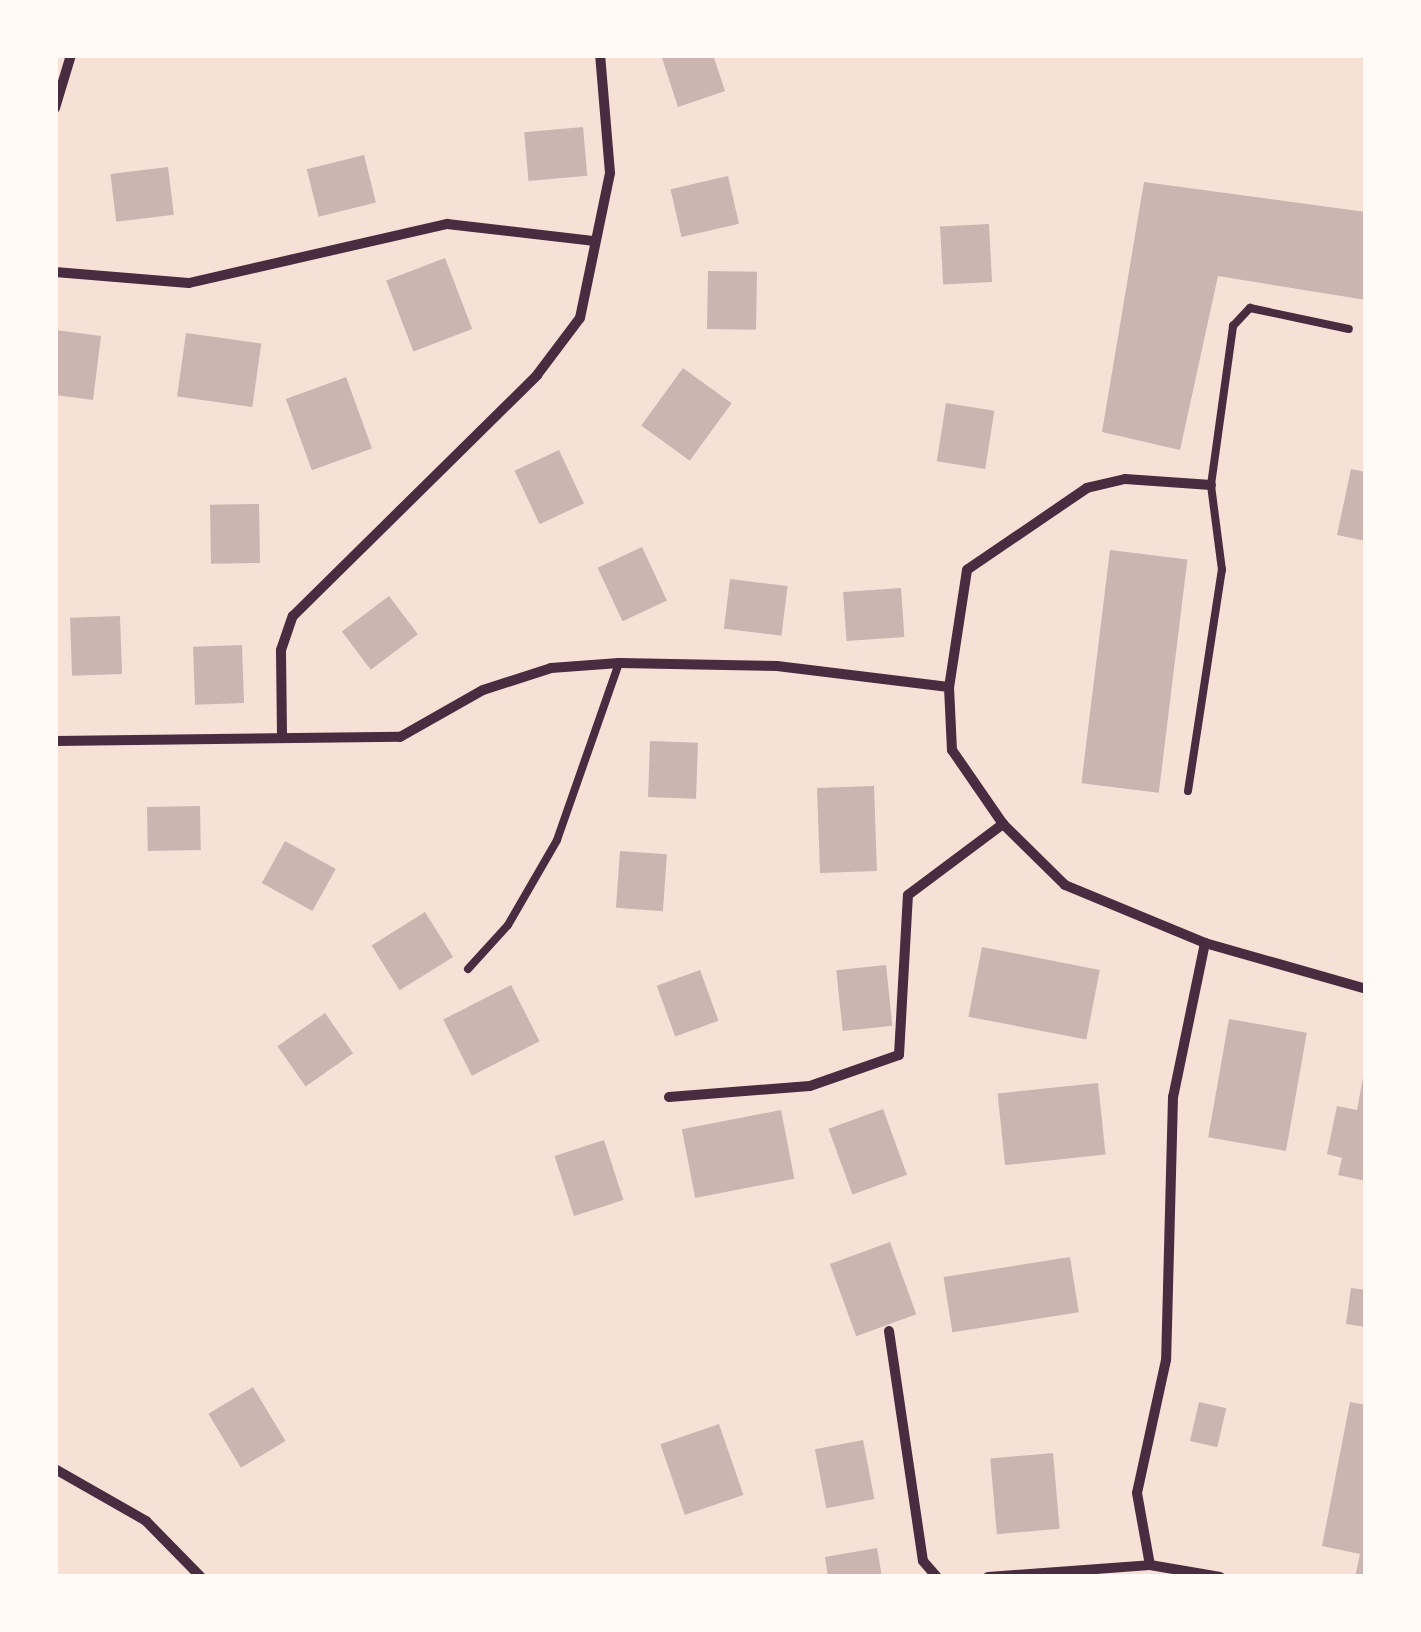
<!DOCTYPE html>
<style>
body{margin:0}
#map{position:relative;width:1421px;height:1632px;overflow:hidden;background:#f7e1d7;font-family:"Nunito Sans",sans-serif}
div>[style]{position:absolute}
.building>*{inset:0;background:#ccb4b1;transform-origin:0 0}
.service>*{height:8px;margin:-4px;padding:0 4px;transform-origin:4px;border-radius:4px;background:#4a2c40}
.minor>*{height:10px;margin:-5px;padding:0 5px;transform-origin:5px;border-radius:5px;background:#4a2c40}
span{translate:-50% -50%;white-space:nowrap;text-align:center;line-height:1.15;-webkit-text-stroke:10px #fffaf5;paint-order:stroke}
.frame{position:absolute;inset:0;border:58px solid #fffaf5;pointer-events:none}
</style>
<div id="map">
<div class="building">
<div style="clip-path:polygon(661px 55px,713px 55px,725px 91px,678px 107px)"></div>
<div style="left:583px;top:127px;width:49px;height:59px;rotate:85deg"></div>
<div style="left:364px;top:155px;width:49px;height:59px;rotate:76deg"></div>
<div style="left:168px;top:167px;width:48px;height:58px;rotate:83deg"></div>
<div style="left:728px;top:176px;width:49px;height:59px;rotate:77deg"></div>
<div style="clip-path:polygon(1144px 182px,1366px 212px,1366px 300px,1218px 276px,1180px 450px,1102px 432px)"></div>
<div style="left:989px;top:224px;width:58px;height:49px;rotate:87deg"></div>
<div style="left:445px;top:258px;width:76px;height:63px;rotate:69deg"></div>
<div style="left:708px;top:271px;width:49px;height:58px;rotate:1deg"></div>
<div style="clip-path:polygon(55px 330px,101px 336px,93px 400px,55px 395px)"></div>
<div style="left:186px;top:333px;width:76px;height:64px;rotate:8deg"></div>
<div style="left:683px;top:368px;width:60px;height:71px;rotate:36deg"></div>
<div style="left:346px;top:377px;width:76px;height:64px;rotate:70deg"></div>
<div style="left:946px;top:403px;width:49px;height:59px;rotate:9deg"></div>
<div style="left:559px;top:450px;width:59px;height:49px;rotate:65deg"></div>
<div style="clip-path:polygon(1351px 469px,1366px 472px,1366px 541px,1337px 535px)"></div>
<div style="left:259px;top:504px;width:59px;height:49px;rotate:89deg"></div>
<div style="left:642px;top:547px;width:59px;height:49px;rotate:65deg"></div>
<div style="left:1110px;top:550px;width:78px;height:235px;rotate:7deg"></div>
<div style="left:730px;top:579px;width:58px;height:50px;rotate:7deg"></div>
<div style="left:901px;top:588px;width:49px;height:58px;rotate:86deg"></div>
<div style="left:389px;top:596px;width:48px;height:59px;rotate:53deg"></div>
<div style="left:120px;top:616px;width:58px;height:50px;rotate:88deg"></div>
<div style="left:242px;top:645px;width:58px;height:49px;rotate:88deg"></div>
<div style="left:650px;top:741px;width:48px;height:56px;rotate:2deg"></div>
<div style="left:874px;top:786px;width:85px;height:57px;rotate:88deg"></div>
<div style="left:200px;top:806px;width:44px;height:53px;rotate:89deg"></div>
<div style="left:285px;top:841px;width:58px;height:48px;rotate:29deg"></div>
<div style="left:620px;top:851px;width:47px;height:57px;rotate:4deg"></div>
<div style="left:425px;top:912px;width:53px;height:63px;rotate:58deg"></div>
<div style="left:982px;top:947px;width:120px;height:71px;rotate:11deg"></div>
<div style="left:886px;top:965px;width:61px;height:50px;rotate:84deg"></div>
<div style="left:700px;top:970px;width:54px;height:46px;rotate:70deg"></div>
<div style="left:511px;top:985px;width:63px;height:76px;rotate:63deg"></div>
<div style="left:325px;top:1013px;width:49px;height:58px;rotate:55deg"></div>
<div style="left:1229px;top:1019px;width:79px;height:120px;rotate:10deg"></div>
<div style="clip-path:polygon(1364px 1072px,1366px 1072px,1366px 1181px,1338px 1175px,1342px 1158px,1327px 1154px,1337px 1106px,1357px 1110px)"></div>
<div style="left:1098px;top:1083px;width:72px;height:101px;rotate:84deg"></div>
<div style="left:883px;top:1109px;width:70px;height:58px;rotate:70deg"></div>
<div style="left:781px;top:1110px;width:70px;height:101px;rotate:79deg"></div>
<div style="left:604px;top:1140px;width:63px;height:52px;rotate:72deg"></div>
<div style="left:890px;top:1242px;width:77px;height:64px;rotate:70deg"></div>
<div style="left:1070px;top:1257px;width:56px;height:128px;rotate:81deg"></div>
<div style="clip-path:polygon(1351px 1288px,1366px 1290px,1366px 1327px,1346px 1324px)"></div>
<div style="left:253px;top:1387px;width:63px;height:52px;rotate:59deg"></div>
<div style="left:1199px;top:1402px;width:28px;height:40px;rotate:13deg"></div>
<div style="clip-path:polygon(1350px 1402px,1366px 1405px,1366px 1577px,1355px 1577px,1360px 1554px,1322px 1546px)"></div>
<div style="left:719px;top:1424px;width:75px;height:62px;rotate:71deg"></div>
<div style="left:863px;top:1440px;width:60px;height:49px;rotate:79deg"></div>
<div style="left:1053px;top:1453px;width:76px;height:63px;rotate:85deg"></div>
<div style="clip-path:polygon(877px 1548px,882px 1577px,828px 1577px,825px 1557px)"></div>
</div>
<div class="service">
<div style="left:1188px;top:791px;width:224px;rotate:-81.3deg"></div>
<div style="left:1222px;top:570px;width:86px;rotate:-97.4deg"></div>
<div style="left:1211px;top:485px;width:161px;rotate:-82.1deg"></div>
<div style="left:1233px;top:326px;width:25px;rotate:-47deg"></div>
<div style="left:1250px;top:308px;width:101px;rotate:12deg"></div>
<div style="left:468px;top:969px;width:59px;rotate:-47.7deg"></div>
<div style="left:508px;top:925px;width:98px;rotate:-60deg"></div>
<div style="left:557px;top:840px;width:188px;rotate:-70.7deg"></div>
</div>
<div class="minor">
<div style="left:55px;top:108px;width:55px;rotate:-73.2deg"></div>
<div style="left:55px;top:272px;width:134px;rotate:4.7deg"></div>
<div style="left:189px;top:283px;width:265px;rotate:-12.9deg"></div>
<div style="left:447px;top:224px;width:149px;rotate:6.6deg"></div>
<div style="left:1211px;top:485px;width:86px;rotate:-176deg"></div>
<div style="left:1125px;top:479px;width:39px;rotate:167deg"></div>
<div style="left:1087px;top:488px;width:145px;rotate:145.7deg"></div>
<div style="left:967px;top:570px;width:118px;rotate:98.7deg"></div>
<div style="left:949px;top:687px;width:63px;rotate:87.3deg"></div>
<div style="left:952px;top:750px;width:90px;rotate:55.4deg"></div>
<div style="left:1003px;top:824px;width:87px;rotate:44.5deg"></div>
<div style="left:1065px;top:885px;width:152px;rotate:22.5deg"></div>
<div style="left:1205px;top:943px;width:167px;rotate:15.9deg"></div>
<div style="left:282px;top:734px;width:84px;rotate:-90.7deg"></div>
<div style="left:281px;top:650px;width:36px;rotate:-71deg"></div>
<div style="left:293px;top:616px;width:343px;rotate:-44.6deg"></div>
<div style="left:537px;top:375px;width:71px;rotate:-53deg"></div>
<div style="left:580px;top:318px;width:148px;rotate:-78.3deg"></div>
<div style="left:610px;top:173px;width:118px;rotate:-94.8deg"></div>
<div style="left:55px;top:741px;width:345px;rotate:-0.7deg"></div>
<div style="left:400px;top:737px;width:95px;rotate:-29.5deg"></div>
<div style="left:483px;top:690px;width:71px;rotate:-17.9deg"></div>
<div style="left:551px;top:668px;width:68px;rotate:-4.2deg"></div>
<div style="left:619px;top:663px;width:158px;rotate:1.1deg"></div>
<div style="left:777px;top:666px;width:173px;rotate:7deg"></div>
<div style="left:1205px;top:943px;width:157px;rotate:101.7deg"></div>
<div style="left:1173px;top:1097px;width:263px;rotate:91.5deg"></div>
<div style="left:1166px;top:1360px;width:136px;rotate:102.3deg"></div>
<div style="left:1137px;top:1493px;width:73px;rotate:79.8deg"></div>
<div style="left:1150px;top:1565px;width:71px;rotate:9.7deg"></div>
<div style="left:669px;top:1097px;width:141px;rotate:-4.5deg"></div>
<div style="left:810px;top:1086px;width:94px;rotate:-19.2deg"></div>
<div style="left:899px;top:1055px;width:160px;rotate:-86.8deg"></div>
<div style="left:908px;top:895px;width:119px;rotate:-36.8deg"></div>
<div style="left:889px;top:1331px;width:232px;rotate:81.6deg"></div>
<div style="left:923px;top:1561px;width:21px;rotate:49deg"></div>
<div style="left:55px;top:1469px;width:105px;rotate:29.7deg"></div>
<div style="left:146px;top:1521px;width:78px;rotate:45.5deg"></div>
<div style="left:988px;top:1577px;width:162px;rotate:-4.2deg"></div>
</div>
<div class="frame"></div>
</div>
